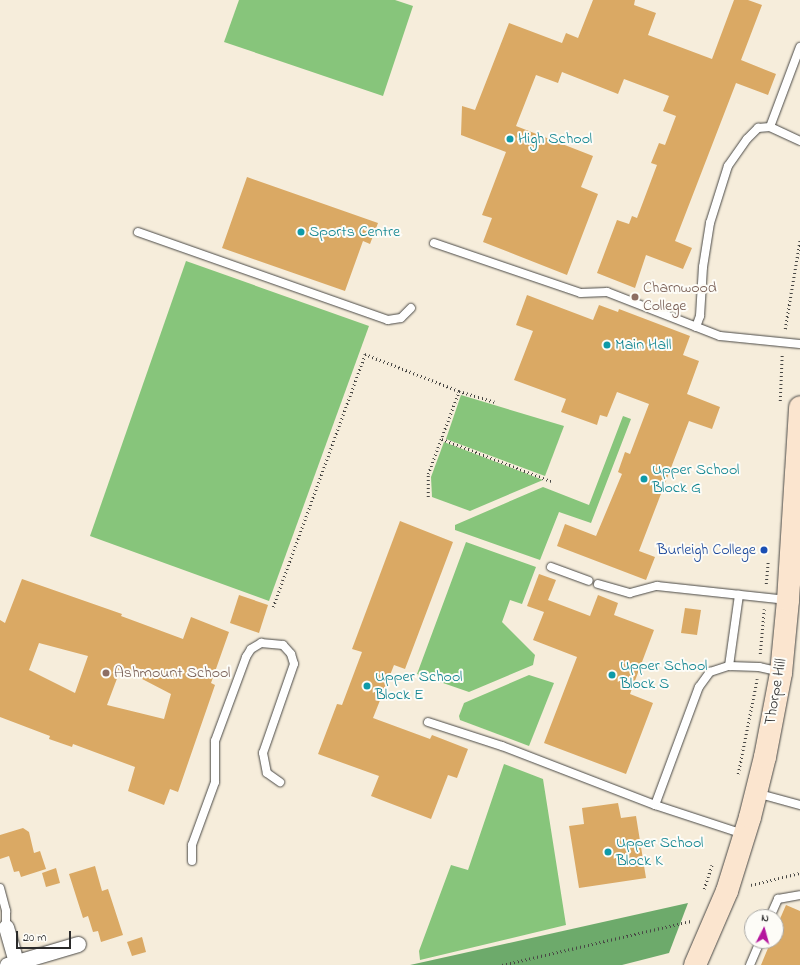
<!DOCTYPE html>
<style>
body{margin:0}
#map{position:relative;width:800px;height:965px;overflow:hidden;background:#f6eddb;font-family:"Indie Flower",sans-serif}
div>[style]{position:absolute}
.green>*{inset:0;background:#87c57b}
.forest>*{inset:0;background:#6daa6b}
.building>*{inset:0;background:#daa964}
.path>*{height:2.5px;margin-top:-1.25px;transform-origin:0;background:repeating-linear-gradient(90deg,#494845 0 1px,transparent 0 4px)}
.roads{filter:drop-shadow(0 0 1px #494845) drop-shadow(0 0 1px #494845)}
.lane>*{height:8px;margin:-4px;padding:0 4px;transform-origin:4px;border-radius:4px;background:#fff}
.street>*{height:15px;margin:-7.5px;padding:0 7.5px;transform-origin:7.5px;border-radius:7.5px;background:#fff}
.secondary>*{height:22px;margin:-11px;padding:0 11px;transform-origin:11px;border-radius:11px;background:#fbe5cf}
.dots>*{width:11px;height:11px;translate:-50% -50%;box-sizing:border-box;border:2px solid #fdfcf7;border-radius:50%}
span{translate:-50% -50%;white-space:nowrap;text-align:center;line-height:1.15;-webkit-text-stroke:4px #fdfcf7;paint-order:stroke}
.culture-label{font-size:16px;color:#0d838f}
.left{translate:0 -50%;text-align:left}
.education-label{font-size:16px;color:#785e54}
.transit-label{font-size:16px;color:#164399}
.right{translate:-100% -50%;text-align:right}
.street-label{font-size:16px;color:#2b2b2b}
.north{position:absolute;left:744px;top:909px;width:40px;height:40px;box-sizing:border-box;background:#fdfcf7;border:1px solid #a9a8a5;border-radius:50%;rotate:6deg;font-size:11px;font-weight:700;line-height:16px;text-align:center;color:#2b2b2b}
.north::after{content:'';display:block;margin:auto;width:14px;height:18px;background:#b5179e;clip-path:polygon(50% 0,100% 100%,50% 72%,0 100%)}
.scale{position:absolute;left:16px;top:931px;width:55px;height:18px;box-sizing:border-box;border:2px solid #2b2b2b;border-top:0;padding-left:5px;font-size:12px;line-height:14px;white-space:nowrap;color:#2b2b2b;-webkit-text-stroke:3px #fdfcf7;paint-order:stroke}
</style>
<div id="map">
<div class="green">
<div style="clip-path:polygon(239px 0,395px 0,413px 6px,383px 96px,224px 42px)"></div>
<div style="clip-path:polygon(186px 261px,369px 326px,269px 601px,90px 536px)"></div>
<div style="clip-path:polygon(461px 395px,564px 426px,545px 476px,446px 439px)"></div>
<div style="clip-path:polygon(623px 416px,631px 419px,591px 523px,559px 512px,540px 560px,455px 530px,455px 525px,543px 487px,589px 505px)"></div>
<div style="clip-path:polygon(444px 442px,543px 480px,470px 511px,432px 497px,431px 477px)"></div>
<div style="clip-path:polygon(466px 542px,536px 567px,522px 604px,510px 600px,502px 622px,535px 655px,533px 665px,469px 692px,417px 674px)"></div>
<div style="clip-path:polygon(529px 675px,554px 683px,529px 746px,460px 720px,459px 716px,464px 703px)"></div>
<div style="clip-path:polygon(504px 764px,543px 779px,566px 925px,420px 960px,419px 951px,451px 865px,468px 870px)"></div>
</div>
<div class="forest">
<div style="clip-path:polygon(688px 903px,669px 953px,622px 965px,410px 965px)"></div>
</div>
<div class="building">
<div style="clip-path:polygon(593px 0,635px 0,634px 5px,656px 13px,648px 35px,712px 59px,734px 0,748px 0,762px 5px,741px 60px,776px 74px,768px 95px,736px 83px,675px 241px,692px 248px,683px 269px,646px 255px,635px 288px,597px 273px,617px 220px,629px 224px,632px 216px,637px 218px,657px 165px,651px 163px,659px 143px,665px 145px,676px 116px,663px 111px,669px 96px,624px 79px,618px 94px,562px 72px,558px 83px,536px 75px,516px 126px,593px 156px,581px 187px,598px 194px,567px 275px,483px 242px,492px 218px,482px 215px,506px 152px,461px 135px,462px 106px,475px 110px,509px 23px,562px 43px,566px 33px,578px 38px)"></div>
<div style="clip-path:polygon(247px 177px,378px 223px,370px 244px,363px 241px,345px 291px,222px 248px)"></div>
<div style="clip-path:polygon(527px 295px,593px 320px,599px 305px,618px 312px,619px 309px,690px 336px,683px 355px,699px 361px,687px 394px,720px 407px,712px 429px,689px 421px,639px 551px,655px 557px,646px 580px,557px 546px,565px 524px,596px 536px,622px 474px,618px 472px,625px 452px,630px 454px,649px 404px,617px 392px,607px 417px,600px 415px,597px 425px,561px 412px,566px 399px,514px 380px,533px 331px,516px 325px)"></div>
<div style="clip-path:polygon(400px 521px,453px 542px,405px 669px,394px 665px,373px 718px,430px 739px,432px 735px,468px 749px,457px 778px,448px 775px,431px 819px,371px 796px,379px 776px,318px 754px,337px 704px,342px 705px,362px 652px,352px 649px)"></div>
<div style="clip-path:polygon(539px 574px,556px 580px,548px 600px,590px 616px,598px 595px,618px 603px,614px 615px,654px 630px,630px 694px,653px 703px,626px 774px,544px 743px,577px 657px,533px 640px,544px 612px,527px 606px)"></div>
<div style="clip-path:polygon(evenodd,22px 579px,122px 614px,121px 616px,183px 639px,191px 617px,229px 632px,211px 683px,215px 685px,178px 792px,170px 789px,164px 805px,128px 791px,135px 767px,73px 744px,72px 747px,49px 739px,50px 736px,0 717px,0 620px,5px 623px,22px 579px,39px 643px,88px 656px,75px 693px,29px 670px,39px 643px,22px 579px,121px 668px,171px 694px,164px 719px,107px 705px,121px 668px)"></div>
<div style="clip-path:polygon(239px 595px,268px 605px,259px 633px,230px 623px)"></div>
<div style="clip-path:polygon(685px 608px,701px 610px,697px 635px,681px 633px)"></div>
<div style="clip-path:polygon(618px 803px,621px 818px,636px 816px,646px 878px,579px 888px,569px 826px,584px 824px,582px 808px)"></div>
<div style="clip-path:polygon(23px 828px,29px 832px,34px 853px,40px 851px,46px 869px,21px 877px,19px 871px,14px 872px,9px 856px,0 859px,0 835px)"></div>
<div style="clip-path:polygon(95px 866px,102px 891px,108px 889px,123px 935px,101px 942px,98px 931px,93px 932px,88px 916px,83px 918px,69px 874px)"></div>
<div style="clip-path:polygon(56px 868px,60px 883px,46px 887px,42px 873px)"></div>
<div style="clip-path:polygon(786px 905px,800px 911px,800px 965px,761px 965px,771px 941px,776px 941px,776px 928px)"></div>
<div style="clip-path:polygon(142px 937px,146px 952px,132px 956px,127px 942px)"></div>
</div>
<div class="path">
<div style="left:785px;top:329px;width:91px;rotate:-80.5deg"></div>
<div style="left:780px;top:401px;width:47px;rotate:-87.6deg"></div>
<div style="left:442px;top:439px;width:117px;rotate:21.1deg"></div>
<div style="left:428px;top:497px;width:23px;rotate:-90deg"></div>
<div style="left:428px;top:474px;width:89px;rotate:-69.5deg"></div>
<div style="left:766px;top:584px;width:23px;rotate:-85deg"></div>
<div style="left:273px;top:607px;width:269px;rotate:-70deg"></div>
<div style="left:365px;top:354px;width:101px;rotate:21.5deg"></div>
<div style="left:459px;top:391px;width:37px;rotate:17deg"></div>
<div style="left:760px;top:654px;width:45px;rotate:-84.9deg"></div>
<div style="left:738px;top:774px;width:97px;rotate:-78.7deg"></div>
<div style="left:751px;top:885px;width:50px;rotate:-13.8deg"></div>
<div style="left:704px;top:889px;width:25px;rotate:-72deg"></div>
<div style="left:502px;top:965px;width:194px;rotate:-13.1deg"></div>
</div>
<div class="roads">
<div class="lane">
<div style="left:800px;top:47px;width:85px;rotate:110.6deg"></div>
<div style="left:770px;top:127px;width:33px;rotate:25deg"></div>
<div style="left:138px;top:232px;width:265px;rotate:19.4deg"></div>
<div style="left:388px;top:320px;width:13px;rotate:-9deg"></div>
<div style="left:401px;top:318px;width:14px;rotate:-45deg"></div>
<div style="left:434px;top:243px;width:155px;rotate:18.8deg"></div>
<div style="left:581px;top:293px;width:26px;rotate:-2deg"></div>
<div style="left:607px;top:292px;width:121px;rotate:21.3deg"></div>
<div style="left:720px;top:336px;width:80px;rotate:5.7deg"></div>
<div style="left:696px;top:327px;width:12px;rotate:-70deg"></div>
<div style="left:700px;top:316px;width:49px;rotate:-86.5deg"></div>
<div style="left:703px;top:267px;width:45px;rotate:-81deg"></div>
<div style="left:710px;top:223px;width:60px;rotate:-72.5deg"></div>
<div style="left:728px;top:166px;width:33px;rotate:-55deg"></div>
<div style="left:747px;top:139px;width:16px;rotate:-45deg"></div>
<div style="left:758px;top:128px;width:12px;rotate:-5deg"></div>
<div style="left:551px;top:567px;width:40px;rotate:20.2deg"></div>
<div style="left:598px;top:584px;width:33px;rotate:16deg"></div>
<div style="left:630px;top:593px;width:28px;rotate:-15deg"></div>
<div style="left:657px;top:586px;width:131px;rotate:6.1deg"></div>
<div style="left:729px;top:666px;width:72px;rotate:-82deg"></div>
<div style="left:428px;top:722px;width:78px;rotate:18deg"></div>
<div style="left:502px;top:746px;width:164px;rotate:21.1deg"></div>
<div style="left:655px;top:805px;width:93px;rotate:18.2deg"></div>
<div style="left:756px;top:793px;width:46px;rotate:15.3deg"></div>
<div style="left:655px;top:805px;width:126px;rotate:-69.6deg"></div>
<div style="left:699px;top:687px;width:19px;rotate:-54deg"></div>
<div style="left:710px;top:672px;width:20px;rotate:-18deg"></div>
<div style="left:729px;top:666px;width:30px;rotate:2deg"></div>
<div style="left:759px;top:667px;width:22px;rotate:13deg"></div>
<div style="left:192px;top:861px;width:16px;rotate:-90deg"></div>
<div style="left:192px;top:845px;width:67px;rotate:-69.9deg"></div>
<div style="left:215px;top:782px;width:41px;rotate:-90deg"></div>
<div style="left:215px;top:741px;width:90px;rotate:-69.7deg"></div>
<div style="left:246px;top:657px;width:9px;rotate:-58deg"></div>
<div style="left:251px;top:649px;width:12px;rotate:-31deg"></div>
<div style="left:261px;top:643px;width:22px;rotate:5deg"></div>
<div style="left:283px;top:645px;width:12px;rotate:48deg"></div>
<div style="left:291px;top:654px;width:10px;rotate:73deg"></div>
<div style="left:294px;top:664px;width:94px;rotate:109.2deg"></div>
<div style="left:263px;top:753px;width:20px;rotate:79deg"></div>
<div style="left:267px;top:773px;width:16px;rotate:35deg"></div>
<div style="left:0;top:888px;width:24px;rotate:75deg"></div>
<div style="left:6px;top:911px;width:16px;rotate:90deg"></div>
<div style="left:770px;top:917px;width:20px;rotate:-66deg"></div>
<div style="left:778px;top:899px;width:22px;rotate:-10deg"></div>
<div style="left:750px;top:965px;width:26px;rotate:-67deg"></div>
</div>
<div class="street">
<div style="left:6px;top:927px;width:36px;rotate:74deg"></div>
<div style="left:7px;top:965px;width:74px;rotate:-16.5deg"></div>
</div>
<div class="secondary">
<div style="left:695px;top:965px;width:81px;rotate:-66.6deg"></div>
<div style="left:727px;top:891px;width:77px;rotate:-72.7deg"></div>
<div style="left:750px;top:817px;width:62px;rotate:-76deg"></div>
<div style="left:765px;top:757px;width:86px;rotate:-79.2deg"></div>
<div style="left:781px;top:673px;width:73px;rotate:-84.5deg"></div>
<div style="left:788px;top:600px;width:193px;rotate:-86.4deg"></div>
</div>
</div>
<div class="dots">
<div style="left:510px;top:139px;background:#0f9aa8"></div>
<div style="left:301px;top:232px;background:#0f9aa8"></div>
<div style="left:635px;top:297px;background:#8d6e63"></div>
<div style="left:607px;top:345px;background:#0f9aa8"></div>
<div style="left:644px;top:479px;background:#0f9aa8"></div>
<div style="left:764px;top:550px;background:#1a4fb4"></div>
<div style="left:106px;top:673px;background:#8d6e63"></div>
<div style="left:612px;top:675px;background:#0f9aa8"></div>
<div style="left:367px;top:686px;background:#0f9aa8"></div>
<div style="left:608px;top:852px;background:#0f9aa8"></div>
</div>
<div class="culture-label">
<span class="left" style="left:518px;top:139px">High School</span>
<span class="left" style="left:309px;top:232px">Sports Centre</span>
<span class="left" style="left:615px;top:345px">Main Hall</span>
<span class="left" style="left:652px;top:479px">Upper School<br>Block G</span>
<span class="left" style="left:620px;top:675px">Upper School<br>Block S</span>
<span class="left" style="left:375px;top:686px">Upper School<br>Block E</span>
<span class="left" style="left:616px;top:852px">Upper School<br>Block K</span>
</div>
<div class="education-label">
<span class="left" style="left:643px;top:297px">Charnwood<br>College</span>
<span class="left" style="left:114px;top:673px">Ashmount School</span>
</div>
<div class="transit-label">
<span class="right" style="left:756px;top:550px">Burleigh College</span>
</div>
<div class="street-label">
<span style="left:776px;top:692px;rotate:-80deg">Thorpe Hill</span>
</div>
<div class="north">N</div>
<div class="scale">20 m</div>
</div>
